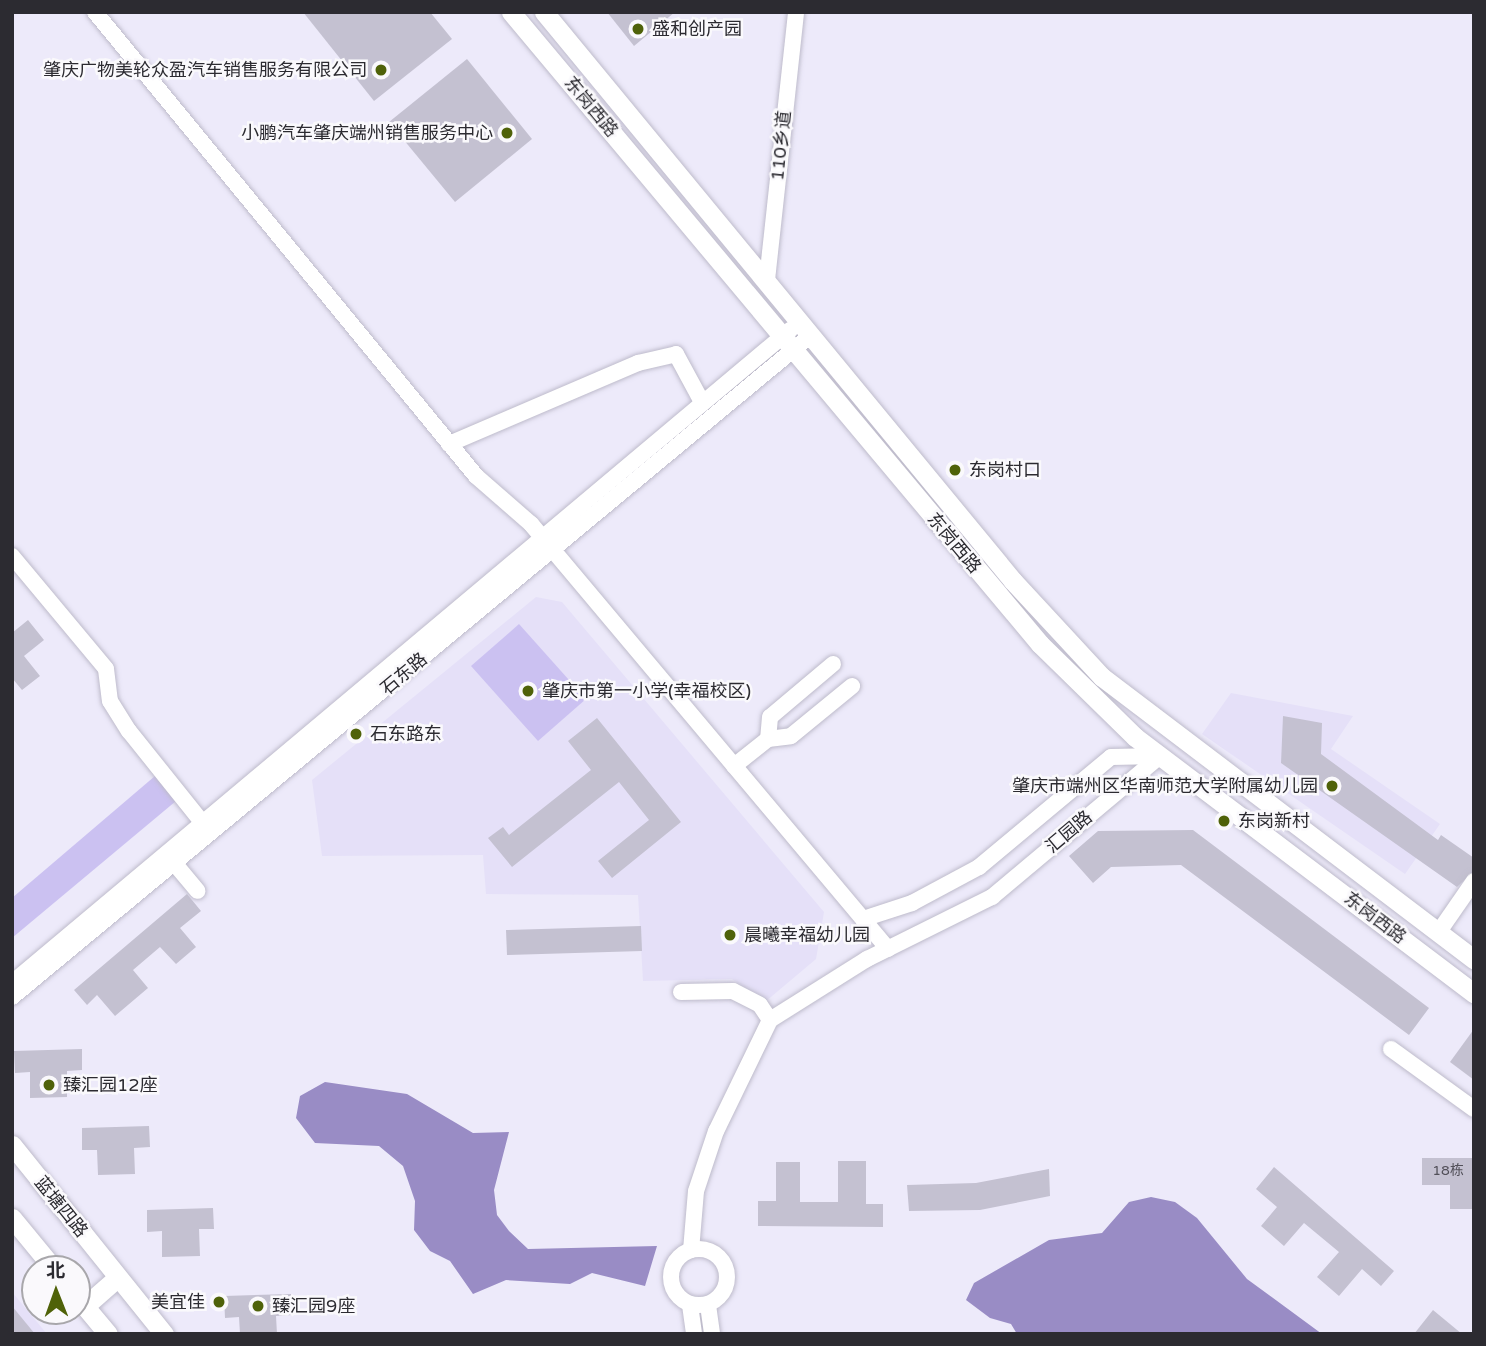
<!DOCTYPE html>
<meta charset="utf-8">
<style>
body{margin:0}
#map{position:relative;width:1486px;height:1346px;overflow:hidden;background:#edeafa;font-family:"Varela Round","Noto Sans SC",sans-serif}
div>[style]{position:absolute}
.built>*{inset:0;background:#e5e0f8}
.green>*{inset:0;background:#cbc1f1}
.water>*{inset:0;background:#998cc5}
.building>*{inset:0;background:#c4c1d1}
.roads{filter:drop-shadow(0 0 2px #bebbcb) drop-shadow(0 0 2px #bebbcb)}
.minor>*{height:16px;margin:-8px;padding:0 8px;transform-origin:8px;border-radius:8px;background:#fff}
.minor>.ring{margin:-8px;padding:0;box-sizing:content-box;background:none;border:16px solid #fff;border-radius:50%}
.major>*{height:19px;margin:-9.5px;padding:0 9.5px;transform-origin:9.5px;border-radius:9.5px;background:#fff}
.dots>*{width:19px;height:19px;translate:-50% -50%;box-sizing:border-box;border:4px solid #faf9fc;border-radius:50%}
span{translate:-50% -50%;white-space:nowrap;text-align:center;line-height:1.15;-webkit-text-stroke:5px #faf9fc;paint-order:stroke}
.number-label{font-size:14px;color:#525059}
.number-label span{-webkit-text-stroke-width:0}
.poi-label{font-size:18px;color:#2c2b31}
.left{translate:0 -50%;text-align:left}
.right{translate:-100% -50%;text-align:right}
.street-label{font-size:18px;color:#2c2b31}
.frame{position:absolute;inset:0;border:14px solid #2c2b31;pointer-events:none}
.north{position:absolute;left:21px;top:1255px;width:70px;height:70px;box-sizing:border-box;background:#faf9fc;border:2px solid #a8a7ab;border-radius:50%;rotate:359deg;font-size:19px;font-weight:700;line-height:28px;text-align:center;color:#2c2b31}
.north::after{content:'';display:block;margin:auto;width:24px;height:32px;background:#4f6209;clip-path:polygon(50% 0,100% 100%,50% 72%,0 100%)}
</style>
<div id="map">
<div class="built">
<div style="clip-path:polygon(536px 597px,562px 602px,824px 912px,816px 959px,765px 1002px,732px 979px,643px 981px,638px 895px,486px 894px,483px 855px,322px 856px,312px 780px)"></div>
<div style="clip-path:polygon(1231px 693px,1353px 716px,1331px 749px,1440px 824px,1405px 874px,1202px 734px)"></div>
<div style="clip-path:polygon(12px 1292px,47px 1334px,12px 1334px)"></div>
</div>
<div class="green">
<div style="clip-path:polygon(519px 624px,586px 699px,538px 741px,471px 666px)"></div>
<div style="clip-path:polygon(155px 776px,176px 801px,12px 938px,12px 898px)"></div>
</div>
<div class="water">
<div style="clip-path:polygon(325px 1082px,407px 1094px,473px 1133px,509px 1132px,494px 1190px,497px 1215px,509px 1231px,528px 1249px,657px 1246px,645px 1286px,592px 1273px,570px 1284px,506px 1280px,473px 1294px,450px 1261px,430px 1251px,414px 1230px,415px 1201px,403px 1166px,379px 1146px,315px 1143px,296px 1118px,300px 1096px)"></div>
<div style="clip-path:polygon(1151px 1197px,1175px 1202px,1197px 1218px,1247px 1279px,1322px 1334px,1017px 1334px,1011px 1324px,990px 1318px,966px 1300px,974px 1283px,1049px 1240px,1102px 1233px,1129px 1202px)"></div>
</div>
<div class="building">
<div style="clip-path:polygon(303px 12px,430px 12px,452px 39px,374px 101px)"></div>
<div style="clip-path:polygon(607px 12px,675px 12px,634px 46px)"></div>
<div style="clip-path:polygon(467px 59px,532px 139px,455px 202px,389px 122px)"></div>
<div style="clip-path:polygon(28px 620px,44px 640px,24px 656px,40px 676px,22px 690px,12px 678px,12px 633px)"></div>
<div style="clip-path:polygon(1283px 716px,1322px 723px,1321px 754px,1438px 840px,1441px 835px,1474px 858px,1474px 871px,1457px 887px,1281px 763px)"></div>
<div style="clip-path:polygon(597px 718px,681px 822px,612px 878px,598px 861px,649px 820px,619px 782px,512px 867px,488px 838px,503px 827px,509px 835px,591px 770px,568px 741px)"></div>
<div style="clip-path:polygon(1193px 830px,1429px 1008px,1409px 1035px,1181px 865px,1111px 867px,1093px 883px,1069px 856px,1098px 831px)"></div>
<div style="clip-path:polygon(187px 894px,201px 911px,180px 928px,196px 947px,176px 964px,160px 947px,133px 970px,148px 988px,115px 1016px,97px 995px,87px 1005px,74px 990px)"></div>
<div style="clip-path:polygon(641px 926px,642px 951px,507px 955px,506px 930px)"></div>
<div style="clip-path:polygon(1474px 1029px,1474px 1080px,1450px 1062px)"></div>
<div style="clip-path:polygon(82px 1049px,82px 1070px,67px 1071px,67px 1097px,30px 1098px,30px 1072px,15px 1073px,14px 1051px)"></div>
<div style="clip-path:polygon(149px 1126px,150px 1147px,134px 1148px,135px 1174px,98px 1175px,97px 1150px,82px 1150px,82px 1128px)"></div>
<div style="clip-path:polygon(1422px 1158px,1474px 1158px,1474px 1209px,1450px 1209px,1450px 1185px,1422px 1185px)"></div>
<div style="clip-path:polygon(838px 1161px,866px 1161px,866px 1204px,883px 1204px,883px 1227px,758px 1226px,758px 1201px,776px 1201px,776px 1162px,800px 1162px,800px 1202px,838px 1202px)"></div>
<div style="clip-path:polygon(1274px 1167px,1394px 1271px,1381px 1286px,1362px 1269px,1339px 1296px,1317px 1277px,1339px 1252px,1304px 1223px,1284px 1246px,1261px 1226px,1277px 1207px,1256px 1189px)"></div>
<div style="clip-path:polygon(1049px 1169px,1050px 1196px,980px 1210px,909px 1211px,907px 1185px,976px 1183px)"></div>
<div style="clip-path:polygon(213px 1208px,214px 1229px,199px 1229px,200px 1256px,162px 1257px,162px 1231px,147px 1232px,147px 1210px)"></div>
<div style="clip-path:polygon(291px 1294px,292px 1315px,276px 1316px,277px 1334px,240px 1334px,239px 1317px,225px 1318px,224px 1296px)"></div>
<div style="clip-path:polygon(12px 1306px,35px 1334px,12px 1334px)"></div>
<div style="clip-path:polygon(1433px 1310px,1462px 1334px,1414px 1334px)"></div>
</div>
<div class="roads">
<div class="minor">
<div style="left:95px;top:12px;width:600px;rotate:50.61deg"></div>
<div style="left:476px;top:476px;width:73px;rotate:41.1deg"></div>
<div style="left:531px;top:524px;width:555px;rotate:49.97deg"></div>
<div style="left:767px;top:280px;width:270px;rotate:-83.8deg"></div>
<div style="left:449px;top:444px;width:206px;rotate:-23.2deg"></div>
<div style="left:638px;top:363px;width:39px;rotate:-13deg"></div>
<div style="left:676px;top:354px;width:55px;rotate:61.6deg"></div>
<div style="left:12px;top:556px;width:147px;rotate:50.2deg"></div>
<div style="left:106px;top:669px;width:32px;rotate:83deg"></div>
<div style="left:110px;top:701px;width:36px;rotate:58deg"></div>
<div style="left:129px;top:731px;width:115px;rotate:51.3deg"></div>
<div style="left:833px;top:664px;width:82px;rotate:139.9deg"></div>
<div style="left:770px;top:717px;width:22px;rotate:95deg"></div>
<div style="left:768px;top:739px;width:23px;rotate:-7deg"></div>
<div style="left:791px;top:736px;width:79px;rotate:-39.3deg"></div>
<div style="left:734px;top:766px;width:43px;rotate:-38.5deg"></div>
<div style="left:175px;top:864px;width:35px;rotate:50deg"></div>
<div style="left:863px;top:919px;width:52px;rotate:-18.1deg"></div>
<div style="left:912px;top:903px;width:76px;rotate:-28.2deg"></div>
<div style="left:979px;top:867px;width:172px;rotate:-39.8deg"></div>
<div style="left:1111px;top:757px;width:49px;rotate:-1.2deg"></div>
<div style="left:1438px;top:933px;width:63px;rotate:-55.3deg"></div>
<div style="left:12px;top:983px;width:1016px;rotate:-40.01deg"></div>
<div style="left:681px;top:992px;width:52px;rotate:-1.1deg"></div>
<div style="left:733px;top:991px;width:30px;rotate:27deg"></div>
<div style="left:760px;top:1005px;width:18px;rotate:56deg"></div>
<div style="left:770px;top:1020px;width:123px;rotate:115.9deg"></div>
<div style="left:716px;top:1131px;width:63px;rotate:108.4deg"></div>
<div style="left:696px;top:1191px;width:59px;rotate:94.8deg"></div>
<div style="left:12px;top:997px;width:1038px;rotate:-39.64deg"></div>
<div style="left:770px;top:1020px;width:115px;rotate:-32.2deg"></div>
<div style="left:867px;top:959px;width:140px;rotate:-26.4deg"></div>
<div style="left:992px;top:897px;width:219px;rotate:-40deg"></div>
<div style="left:1391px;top:1049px;width:102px;rotate:35.9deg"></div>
<div class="ring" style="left:671px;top:1249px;width:40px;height:40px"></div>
<div style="left:690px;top:1305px;width:29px;rotate:82deg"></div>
<div style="left:708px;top:1305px;width:29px;rotate:82deg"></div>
</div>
<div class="major">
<div style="left:511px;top:12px;width:824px;rotate:50.07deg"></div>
<div style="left:1040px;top:644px;width:133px;rotate:44.4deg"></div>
<div style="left:1135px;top:737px;width:425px;rotate:37.1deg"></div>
<div style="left:544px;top:12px;width:737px;rotate:50.5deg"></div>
<div style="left:1013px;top:581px;width:131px;rotate:47.2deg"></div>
<div style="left:1102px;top:677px;width:467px;rotate:37.2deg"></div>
<div style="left:12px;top:1145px;width:243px;rotate:51.2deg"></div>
<div style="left:12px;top:1218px;width:66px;rotate:50.5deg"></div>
<div style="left:77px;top:1297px;width:48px;rotate:50deg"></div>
<div style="left:85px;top:1306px;width:43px;rotate:-41.2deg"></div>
</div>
</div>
<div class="dots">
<div style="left:638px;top:29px;background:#4f6209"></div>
<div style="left:381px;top:70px;background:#4f6209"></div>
<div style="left:507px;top:133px;background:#4f6209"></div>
<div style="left:955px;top:470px;background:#4f6209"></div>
<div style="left:528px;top:691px;background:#4f6209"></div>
<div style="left:356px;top:734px;background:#4f6209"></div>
<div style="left:1332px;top:786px;background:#4f6209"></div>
<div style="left:1224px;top:821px;background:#4f6209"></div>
<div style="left:730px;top:935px;background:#4f6209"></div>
<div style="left:49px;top:1085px;background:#4f6209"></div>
<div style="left:219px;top:1302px;background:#4f6209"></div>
<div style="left:258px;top:1306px;background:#4f6209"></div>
</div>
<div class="number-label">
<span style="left:1448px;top:1171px">18栋</span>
</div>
<div class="poi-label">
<span class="left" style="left:652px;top:29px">盛和创产园</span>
<span class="right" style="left:367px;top:70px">肇庆广物美轮众盈汽车销售服务有限公司</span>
<span class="right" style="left:493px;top:133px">小鹏汽车肇庆端州销售服务中心</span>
<span class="left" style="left:969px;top:470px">东岗村口</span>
<span class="left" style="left:542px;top:691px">肇庆市第一小学(幸福校区)</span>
<span class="left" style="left:370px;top:734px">石东路东</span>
<span class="right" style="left:1318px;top:786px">肇庆市端州区华南师范大学附属幼儿园</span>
<span class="left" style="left:1238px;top:821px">东岗新村</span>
<span class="left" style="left:744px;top:935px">晨曦幸福幼儿园</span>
<span class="left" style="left:63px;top:1085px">臻汇园12座</span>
<span class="right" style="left:205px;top:1302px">美宜佳</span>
<span class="left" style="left:272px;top:1306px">臻汇园9座</span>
</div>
<div class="street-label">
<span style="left:591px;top:107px;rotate:50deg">东岗西路</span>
<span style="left:781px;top:146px;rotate:-84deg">110乡道</span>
<span style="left:954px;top:543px;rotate:50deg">东岗西路</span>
<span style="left:404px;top:674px;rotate:-40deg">石东路</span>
<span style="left:1069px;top:832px;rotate:-40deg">汇园路</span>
<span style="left:1375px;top:918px;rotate:37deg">东岗西路</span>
<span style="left:61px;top:1207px;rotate:51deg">蓝塘四路</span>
</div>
<div class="frame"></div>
<div class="north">北</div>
</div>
